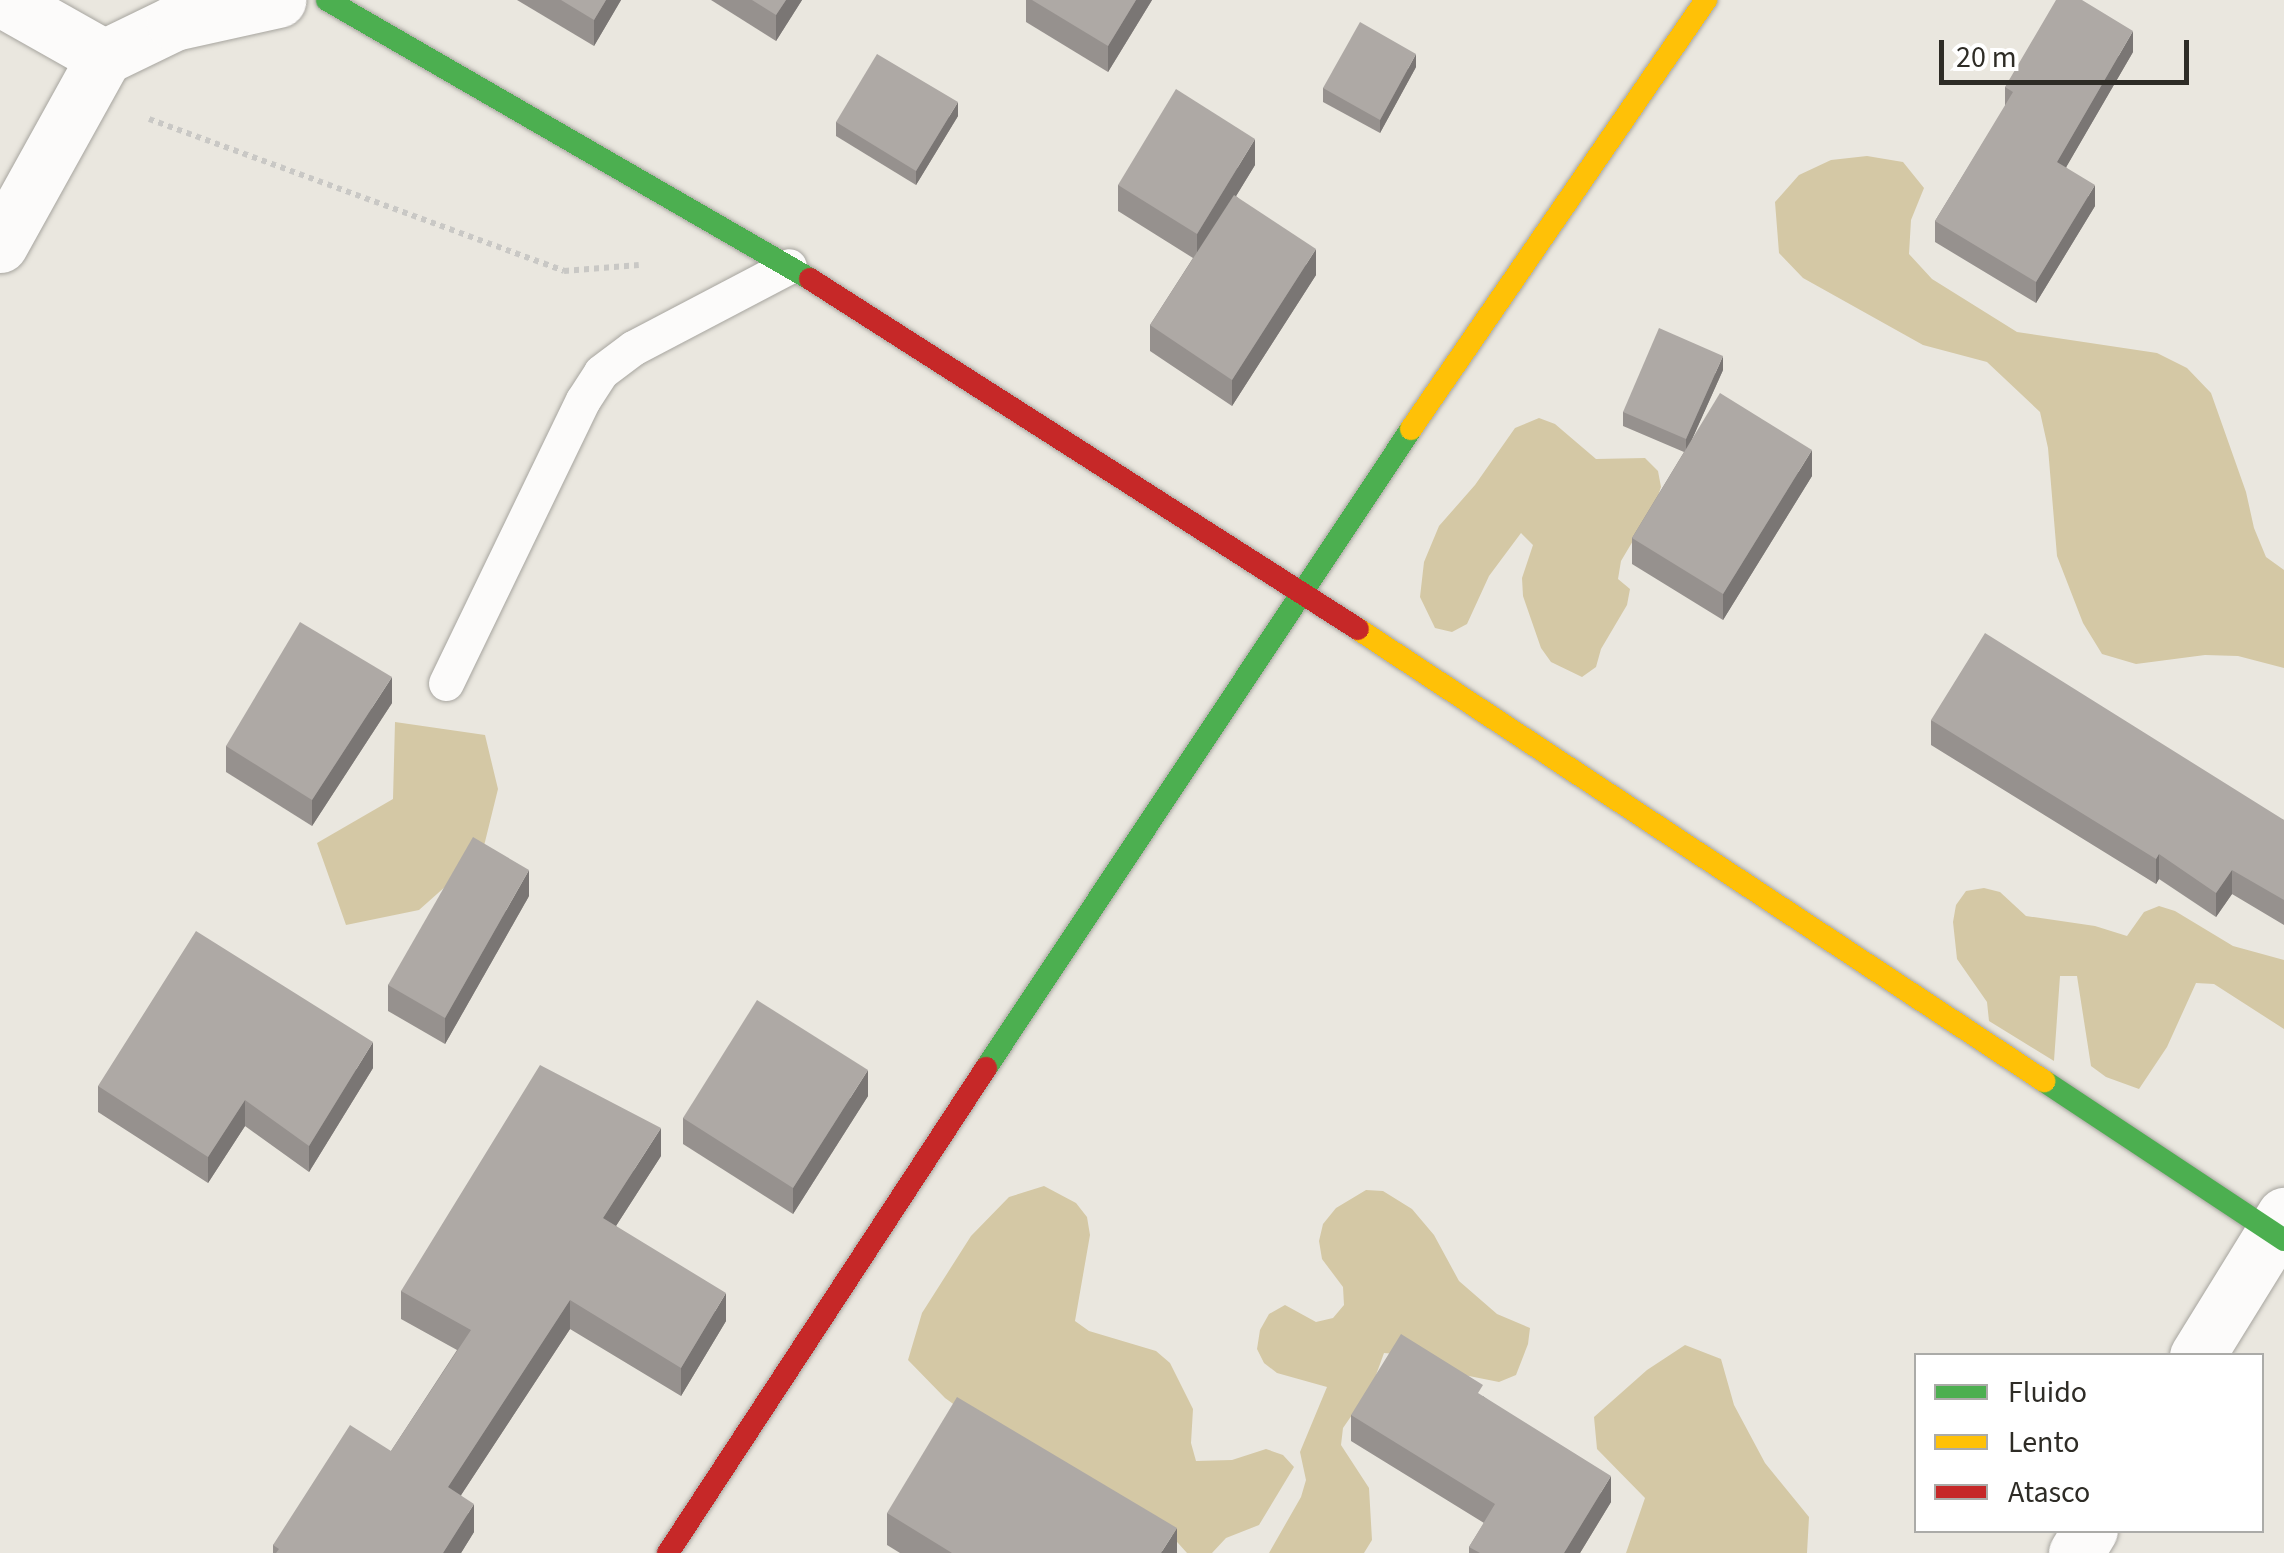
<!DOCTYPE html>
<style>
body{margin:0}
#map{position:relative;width:2284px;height:1553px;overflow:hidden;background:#eae7df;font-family:"Source Sans 3",sans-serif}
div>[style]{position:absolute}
.forest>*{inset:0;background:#d4c8a5}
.path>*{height:6px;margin-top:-3px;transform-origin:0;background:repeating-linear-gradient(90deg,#c9c8c5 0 5px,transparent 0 10px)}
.roads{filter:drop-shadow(0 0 2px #a7a59f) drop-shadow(0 0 2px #a7a59f)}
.lane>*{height:35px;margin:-17.5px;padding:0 17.5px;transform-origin:17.5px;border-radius:17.5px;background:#fcfbfa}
.street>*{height:55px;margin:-27.5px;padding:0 27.5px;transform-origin:27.5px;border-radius:27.5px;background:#fcfbfa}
.fast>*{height:22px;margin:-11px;padding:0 11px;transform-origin:11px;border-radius:11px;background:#4caf50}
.slow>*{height:22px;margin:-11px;padding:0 11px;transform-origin:11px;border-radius:11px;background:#ffc107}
.jam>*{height:22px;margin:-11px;padding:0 11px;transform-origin:11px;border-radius:11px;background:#c62828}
.wall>*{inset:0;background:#96918e}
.shaded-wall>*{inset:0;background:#7a7674}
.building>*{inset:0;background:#aea9a5}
span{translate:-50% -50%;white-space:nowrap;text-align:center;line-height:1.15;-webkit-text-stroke:9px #fff;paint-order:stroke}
.legend{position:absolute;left:1914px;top:1353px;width:350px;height:180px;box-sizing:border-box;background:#fff;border:2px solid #ababa8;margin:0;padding:12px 18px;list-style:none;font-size:30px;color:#2e2c26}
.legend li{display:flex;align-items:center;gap:20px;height:50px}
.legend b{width:50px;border:2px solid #ababa8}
.scale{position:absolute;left:1939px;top:40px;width:250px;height:45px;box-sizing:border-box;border:5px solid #2e2c26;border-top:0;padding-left:12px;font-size:30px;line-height:35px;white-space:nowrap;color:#2e2c26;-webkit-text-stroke:8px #fff;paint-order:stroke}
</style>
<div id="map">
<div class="forest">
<div style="clip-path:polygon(1867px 156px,1903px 162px,1924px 188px,1911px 220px,1909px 254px,1932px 279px,2017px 332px,2157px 353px,2187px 368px,2211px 393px,2246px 492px,2254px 528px,2266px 557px,2284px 570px,2284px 668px,2238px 656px,2205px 655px,2136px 664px,2102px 654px,2083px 623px,2057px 556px,2048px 448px,2040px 412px,1987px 362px,1923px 345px,1803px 278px,1779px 253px,1775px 202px,1799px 175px,1831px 160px)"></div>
<div style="clip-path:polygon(1539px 418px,1555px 424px,1596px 459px,1645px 458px,1658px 471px,1661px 487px,1656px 502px,1621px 561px,1618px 579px,1630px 589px,1627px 605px,1601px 649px,1596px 667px,1582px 677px,1551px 662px,1541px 648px,1523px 596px,1522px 578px,1533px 545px,1521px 533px,1489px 576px,1467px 624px,1452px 632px,1435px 628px,1420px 597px,1424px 562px,1439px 526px,1475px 485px,1515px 428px)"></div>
<div style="clip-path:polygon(395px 722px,485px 735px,498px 789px,482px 854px,419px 910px,346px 925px,317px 843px,393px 799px)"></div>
<div style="clip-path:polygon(1984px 888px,2000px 892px,2026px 916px,2095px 926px,2127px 936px,2144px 912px,2159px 906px,2175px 911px,2233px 946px,2284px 960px,2284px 1029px,2214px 984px,2196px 983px,2167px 1047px,2139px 1089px,2106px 1077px,2091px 1066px,2077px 976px,2060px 976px,2054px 1061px,1989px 1021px,1987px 1002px,1957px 959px,1953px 922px,1956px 905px,1966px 891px)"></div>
<div style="clip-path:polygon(1044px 1186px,1076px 1203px,1087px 1217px,1090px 1235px,1075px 1321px,1089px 1331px,1156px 1351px,1170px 1363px,1193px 1409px,1191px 1443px,1196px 1461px,1232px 1460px,1266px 1449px,1283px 1455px,1294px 1467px,1259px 1525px,1226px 1538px,1212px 1553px,1187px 1553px,1169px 1533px,974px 1419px,945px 1398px,908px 1360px,922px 1313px,971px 1236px,1009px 1197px)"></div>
<div style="clip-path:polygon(1366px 1190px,1383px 1191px,1412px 1209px,1434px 1235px,1459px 1281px,1497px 1314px,1530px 1328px,1528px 1344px,1516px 1375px,1499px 1382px,1464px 1375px,1435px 1357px,1384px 1353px,1372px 1386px,1343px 1428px,1341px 1445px,1369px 1488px,1372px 1540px,1364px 1553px,1269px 1553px,1301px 1497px,1306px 1480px,1300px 1452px,1327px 1387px,1277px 1373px,1264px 1363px,1257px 1349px,1260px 1330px,1269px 1314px,1285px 1305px,1316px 1322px,1333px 1318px,1344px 1305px,1343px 1287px,1322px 1259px,1319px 1241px,1323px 1224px,1336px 1208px)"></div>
<div style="clip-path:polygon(1685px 1345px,1721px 1359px,1734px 1405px,1765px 1463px,1809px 1517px,1807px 1553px,1626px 1553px,1645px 1498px,1597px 1449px,1594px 1417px,1647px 1370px)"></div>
</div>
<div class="path">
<div style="left:149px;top:119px;width:442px;rotate:20.1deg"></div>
<div style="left:564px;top:271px;width:75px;rotate:-4.6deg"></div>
</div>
<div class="roads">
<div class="lane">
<div style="left:446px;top:683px;width:314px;rotate:-64.2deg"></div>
<div style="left:583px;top:400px;width:33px;rotate:-57deg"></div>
<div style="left:601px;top:372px;width:40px;rotate:-37deg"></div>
<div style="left:633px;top:348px;width:176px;rotate:-27.7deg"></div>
</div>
<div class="street">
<div style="left:3px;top:0;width:116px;rotate:29.4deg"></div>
<div style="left:0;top:245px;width:215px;rotate:-61deg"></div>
<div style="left:104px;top:57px;width:78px;rotate:-25.9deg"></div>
<div style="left:174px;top:23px;width:107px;rotate:-12.5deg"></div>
<div style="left:2197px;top:1356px;width:166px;rotate:-58.3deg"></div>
<div style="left:2076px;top:1553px;width:27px;rotate:-59deg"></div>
</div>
<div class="fast">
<div style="left:327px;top:0;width:558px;rotate:30.01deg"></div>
<div style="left:986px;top:1068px;width:767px;rotate:-56.37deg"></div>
<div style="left:2044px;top:1081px;width:288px;rotate:33.5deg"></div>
</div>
<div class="slow">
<div style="left:1411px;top:429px;width:521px;rotate:-55.49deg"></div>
<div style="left:1358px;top:629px;width:822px;rotate:33.38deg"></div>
</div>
<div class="jam">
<div style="left:810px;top:279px;width:650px;rotate:32.57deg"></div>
<div style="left:668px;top:1553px;width:580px;rotate:-56.75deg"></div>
</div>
</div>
<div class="wall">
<div style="clip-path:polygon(517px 0,621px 0,594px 46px)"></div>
<div style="clip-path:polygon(711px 0,802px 0,776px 41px)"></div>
<div style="clip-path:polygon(1026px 0,1152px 0,1108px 72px,1026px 22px)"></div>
<div style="clip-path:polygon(2133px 52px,2066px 167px,2095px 206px,2036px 303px,1935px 242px,1935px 221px,2005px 107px,2005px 87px)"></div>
<div style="clip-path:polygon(1416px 67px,1380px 133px,1323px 102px,1323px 88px)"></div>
<div style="clip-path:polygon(958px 116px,916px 185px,836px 136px,836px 122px)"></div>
<div style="clip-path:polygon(1255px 165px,1236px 196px,1316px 275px,1232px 406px,1150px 351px,1150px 325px,1193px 258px,1118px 211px,1118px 185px)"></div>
<div style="clip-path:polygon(1723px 370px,1691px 441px,1812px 476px,1723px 620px,1632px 564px,1632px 538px,1684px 452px,1623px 426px,1623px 412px)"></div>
<div style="clip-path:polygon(392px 703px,312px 826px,226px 772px,226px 746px)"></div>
<div style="clip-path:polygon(1931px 720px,2284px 820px,2284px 925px,2232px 894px,2216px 917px,2159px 879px,2156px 884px,1931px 745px)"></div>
<div style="clip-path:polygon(529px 896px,445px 1044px,388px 1011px,388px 985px)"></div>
<div style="clip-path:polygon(373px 1068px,309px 1172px,245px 1126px,208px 1183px,98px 1112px,98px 1086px)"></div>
<div style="clip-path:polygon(868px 1096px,793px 1214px,683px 1144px,683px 1118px)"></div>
<div style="clip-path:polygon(661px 1156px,616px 1226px,726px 1321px,681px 1396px,570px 1329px,461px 1495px,474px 1532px,461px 1553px,273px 1553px,273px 1545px,391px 1451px,457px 1350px,401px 1319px,401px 1291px)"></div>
<div style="clip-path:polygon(1483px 1396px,1611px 1502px,1580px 1553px,1469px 1553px,1469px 1547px,1484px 1523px,1351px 1441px,1351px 1415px)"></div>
<div style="clip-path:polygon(887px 1513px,1177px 1553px,900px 1553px,887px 1545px)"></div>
</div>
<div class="shaded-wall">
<div style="clip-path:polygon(606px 0,621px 0,594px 46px,594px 20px)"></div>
<div style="clip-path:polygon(786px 0,802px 0,776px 41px,776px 15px)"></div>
<div style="clip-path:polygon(1136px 0,1152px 0,1108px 72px,1108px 46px)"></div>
<div style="clip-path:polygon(2133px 31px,2133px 52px,2057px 183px,2057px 162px)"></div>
<div style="clip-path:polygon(1416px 54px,1416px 67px,1380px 133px,1380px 120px)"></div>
<div style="clip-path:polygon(958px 102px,958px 116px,916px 185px,916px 171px)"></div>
<div style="clip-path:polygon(1255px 139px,1255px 165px,1197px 260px,1197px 234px)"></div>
<div style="clip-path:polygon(2095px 185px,2095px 206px,2036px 303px,2036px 282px)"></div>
<div style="clip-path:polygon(1316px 249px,1316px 275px,1232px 406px,1232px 380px)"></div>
<div style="clip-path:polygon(1723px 356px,1723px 370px,1686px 453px,1686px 439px)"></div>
<div style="clip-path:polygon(1812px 450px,1812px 476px,1723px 620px,1723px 594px)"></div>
<div style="clip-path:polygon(392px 677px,392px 703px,312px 826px,312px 800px)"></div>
<div style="clip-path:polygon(2159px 854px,2159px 879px,2156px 884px,2156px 859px)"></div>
<div style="clip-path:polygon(529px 870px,529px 896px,445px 1044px,445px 1018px)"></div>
<div style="clip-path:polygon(2232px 870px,2232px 894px,2216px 917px,2216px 893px)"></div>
<div style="clip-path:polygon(373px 1042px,373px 1068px,309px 1172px,309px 1146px)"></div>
<div style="clip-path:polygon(868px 1070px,868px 1096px,793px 1214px,793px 1188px)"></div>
<div style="clip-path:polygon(245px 1100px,245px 1126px,208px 1183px,208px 1157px)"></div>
<div style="clip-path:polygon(661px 1128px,661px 1156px,603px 1246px,603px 1218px)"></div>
<div style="clip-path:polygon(726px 1293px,726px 1321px,681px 1396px,681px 1368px)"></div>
<div style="clip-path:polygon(570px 1300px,570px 1329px,448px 1515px,448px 1487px)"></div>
<div style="clip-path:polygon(1611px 1476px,1611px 1502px,1580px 1553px,1564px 1553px)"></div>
<div style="clip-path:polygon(474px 1504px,474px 1532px,461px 1553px,443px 1553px)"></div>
<div style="clip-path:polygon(1177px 1528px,1177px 1553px,1161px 1553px)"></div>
</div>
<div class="building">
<div style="clip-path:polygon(561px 0,606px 0,594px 20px)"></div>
<div style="clip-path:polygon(752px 0,786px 0,776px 15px)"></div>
<div style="clip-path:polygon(1032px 0,1136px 0,1108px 46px)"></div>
<div style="clip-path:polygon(2056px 0,2082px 0,2133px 31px,2057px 162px,2095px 185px,2036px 282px,1935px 221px,2013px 92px,2005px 87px)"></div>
<div style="clip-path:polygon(1360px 22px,1416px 54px,1380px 120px,1323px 88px)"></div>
<div style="clip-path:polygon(877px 54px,958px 102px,916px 171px,836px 122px)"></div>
<div style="clip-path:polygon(1176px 89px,1255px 139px,1197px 234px,1118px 185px)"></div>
<div style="clip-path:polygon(1234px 195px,1316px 249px,1232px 380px,1150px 325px)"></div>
<div style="clip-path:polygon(1659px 328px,1723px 356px,1686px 439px,1623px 412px)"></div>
<div style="clip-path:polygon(1720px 393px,1812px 450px,1723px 594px,1632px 538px)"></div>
<div style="clip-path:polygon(300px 622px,392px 677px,312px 800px,226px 746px)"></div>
<div style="clip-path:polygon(1985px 633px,2284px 820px,2284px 900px,2232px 870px,2216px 893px,2159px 854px,2156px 859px,1931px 720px)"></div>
<div style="clip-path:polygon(473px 837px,529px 870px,445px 1018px,388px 985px)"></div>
<div style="clip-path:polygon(196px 931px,373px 1042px,309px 1146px,245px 1100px,208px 1157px,98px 1086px)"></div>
<div style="clip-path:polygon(757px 1000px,868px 1070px,793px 1188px,683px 1118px)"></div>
<div style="clip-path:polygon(540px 1065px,661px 1128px,603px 1218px,726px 1293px,681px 1368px,570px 1300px,448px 1487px,474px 1504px,443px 1553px,276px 1553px,279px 1549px,273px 1545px,350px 1425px,391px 1451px,471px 1330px,401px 1291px)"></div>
<div style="clip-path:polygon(1401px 1334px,1483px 1385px,1478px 1393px,1611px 1476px,1564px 1553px,1480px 1553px,1469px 1547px,1495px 1504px,1351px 1415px)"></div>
<div style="clip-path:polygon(957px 1397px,1177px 1528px,1161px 1553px,952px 1553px,887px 1513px)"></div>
</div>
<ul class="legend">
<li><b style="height:12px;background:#4caf50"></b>Fluido</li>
<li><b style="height:12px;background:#ffc107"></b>Lento</li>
<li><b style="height:12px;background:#c62828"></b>Atasco</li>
</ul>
<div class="scale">20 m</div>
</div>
